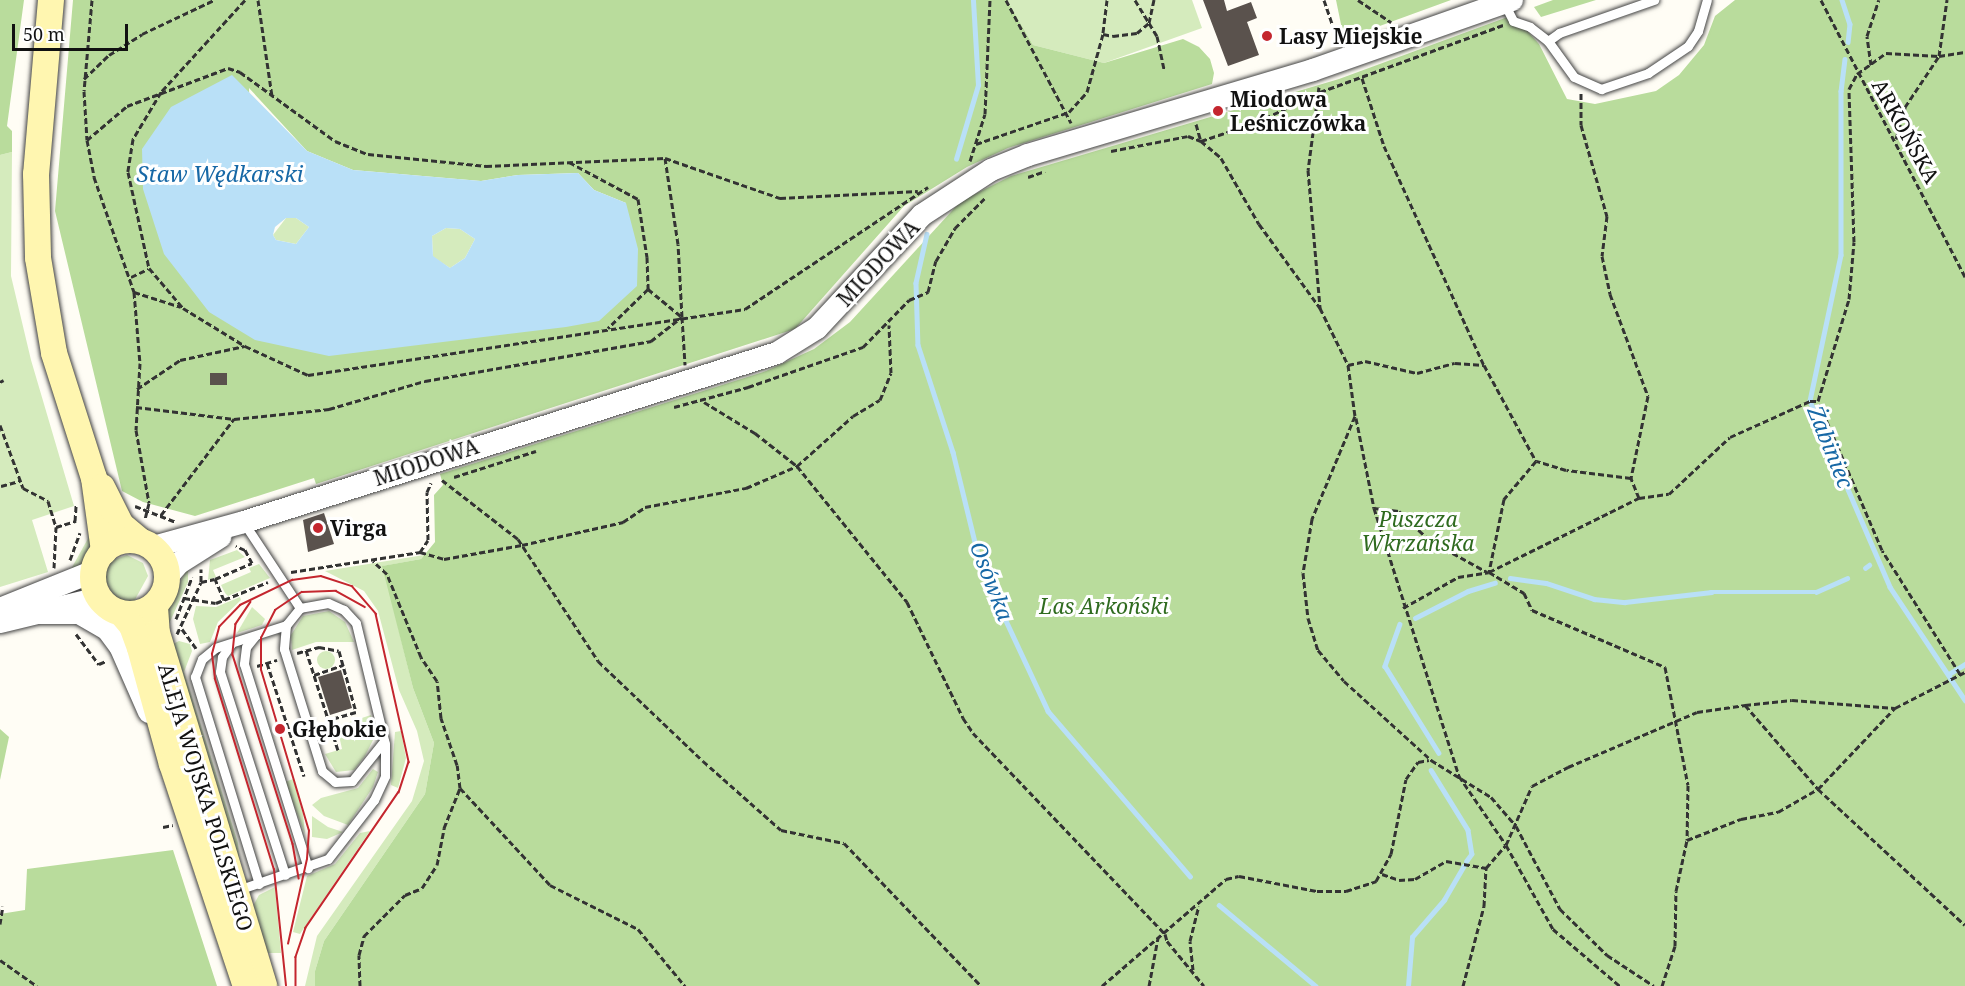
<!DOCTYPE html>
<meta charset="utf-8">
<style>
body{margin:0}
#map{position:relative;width:1965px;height:986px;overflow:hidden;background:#fffdf5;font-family:"Noto Serif",serif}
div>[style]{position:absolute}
.green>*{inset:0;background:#d5ebbd}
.round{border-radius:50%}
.forest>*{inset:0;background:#b9dc9c}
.water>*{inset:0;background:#b9e0f7}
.stream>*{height:4.5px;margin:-2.25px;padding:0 2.25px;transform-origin:2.25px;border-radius:2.25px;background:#b9e0f7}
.building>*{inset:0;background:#5a524d}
.path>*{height:3px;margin-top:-1.5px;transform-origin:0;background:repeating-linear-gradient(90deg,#333 0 6px,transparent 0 9px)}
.roads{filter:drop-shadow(0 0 2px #444) drop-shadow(0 0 2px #444)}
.service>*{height:9px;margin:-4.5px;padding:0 4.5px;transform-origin:4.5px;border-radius:4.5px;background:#fff}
.tertiary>*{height:22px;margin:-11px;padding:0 11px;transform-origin:11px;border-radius:11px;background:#fff}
.secondary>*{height:26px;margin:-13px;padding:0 13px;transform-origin:13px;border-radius:13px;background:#fff6b0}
.secondary>.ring{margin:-13px;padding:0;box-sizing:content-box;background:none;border:26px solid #fff6b0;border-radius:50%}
.tram>*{height:1.5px;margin:-0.75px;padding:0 0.75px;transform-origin:0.75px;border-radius:0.75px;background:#c4262e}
.dots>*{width:16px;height:16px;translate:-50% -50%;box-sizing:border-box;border:3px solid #fff;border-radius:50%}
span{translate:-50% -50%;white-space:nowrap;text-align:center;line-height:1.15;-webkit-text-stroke:6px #fff;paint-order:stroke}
.poi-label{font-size:21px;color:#111;font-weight:700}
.left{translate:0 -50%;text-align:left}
.street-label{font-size:21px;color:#111}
.park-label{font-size:21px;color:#2f6b1f;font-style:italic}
.water-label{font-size:22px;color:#1768a6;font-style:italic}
.scale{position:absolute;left:12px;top:24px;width:116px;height:27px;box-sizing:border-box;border:3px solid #111;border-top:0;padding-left:8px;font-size:18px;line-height:21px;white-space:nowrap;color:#111;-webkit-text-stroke:4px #fff;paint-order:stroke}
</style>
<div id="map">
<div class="green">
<div style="clip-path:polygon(1007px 0,1192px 0,1202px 28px,1104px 63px,1033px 45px)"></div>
<div style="clip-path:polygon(12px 152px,11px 276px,31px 360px,74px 506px,32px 520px,48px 572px,0 587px,0 155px)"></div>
<div style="clip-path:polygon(286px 218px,296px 218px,309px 227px,296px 244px,276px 240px,273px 235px)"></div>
<div style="clip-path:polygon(446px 228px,460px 229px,475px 239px,465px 258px,450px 268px,433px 257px,432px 236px)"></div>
<div style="clip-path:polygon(90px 535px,95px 550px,90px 559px,84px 568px,70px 571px)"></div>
<div style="clip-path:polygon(237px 550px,245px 557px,213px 570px,216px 577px,208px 580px,210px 560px)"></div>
<div style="clip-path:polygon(127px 555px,143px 563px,148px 576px,132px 605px,114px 596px,103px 577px,110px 561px)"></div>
<div style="clip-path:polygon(424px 555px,421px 559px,383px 566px,413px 688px,434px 743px,425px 794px,324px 941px,315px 971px,315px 986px,305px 986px,317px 936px,412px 801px,424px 761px,417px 731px,399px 690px,378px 611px,364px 591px,325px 571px)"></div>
<div style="clip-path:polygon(259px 564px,270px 578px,228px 596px,225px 593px,221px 585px,251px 572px,249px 568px)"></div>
<div style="clip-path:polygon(188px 567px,188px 582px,168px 626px,165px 612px)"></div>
<div style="clip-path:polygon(240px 597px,241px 600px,218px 622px,210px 642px,200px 644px,193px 619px,196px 606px,216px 607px)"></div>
<div style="clip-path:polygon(252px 607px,265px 619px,262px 625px,237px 633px)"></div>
<div style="clip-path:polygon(329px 611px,345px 622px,354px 642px,316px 642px,292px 650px,291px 635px,303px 616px)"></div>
<div style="clip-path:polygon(179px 641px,190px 644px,192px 651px,184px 672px,238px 843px,240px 869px,169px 646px)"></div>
<div class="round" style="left:317px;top:651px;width:18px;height:18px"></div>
<div style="clip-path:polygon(371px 715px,374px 738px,365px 756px,354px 770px,336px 772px,325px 754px,342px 749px,337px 726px)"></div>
<div style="clip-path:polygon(401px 731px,406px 758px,398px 788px,391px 785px,395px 732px)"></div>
<div style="clip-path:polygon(373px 769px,378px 772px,373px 787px,348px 825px,324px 816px,312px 805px,321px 798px,358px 788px)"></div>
<div style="clip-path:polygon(293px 779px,303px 814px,305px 834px,285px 782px)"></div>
<div style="clip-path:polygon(312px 816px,328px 827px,343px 832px,327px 839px,312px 837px)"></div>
<div style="clip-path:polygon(370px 831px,300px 934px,293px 932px,307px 876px,335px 864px,360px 833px)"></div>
<div style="clip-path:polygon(275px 887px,281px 953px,266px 953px,253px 906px,259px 895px)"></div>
</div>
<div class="forest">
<div style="clip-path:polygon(0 0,24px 0,7px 126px,12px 131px,12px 152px,0 155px)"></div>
<div style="clip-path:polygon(evenodd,73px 0,1007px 0,1033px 45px,1104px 63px,1183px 39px,1199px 47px,1210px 59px,1214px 73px,1212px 84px,1008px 148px,967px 167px,904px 206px,795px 329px,316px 484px,314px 478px,195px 516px,143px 502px,122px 491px,55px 211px,73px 0,249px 88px,307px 151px,353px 170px,481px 181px,518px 175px,578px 173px,594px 190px,626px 203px,255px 340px,249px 88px)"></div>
<div style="clip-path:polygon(1336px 0,1451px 0,1344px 39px)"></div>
<div style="clip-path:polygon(1553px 0,1596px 0,1541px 17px,1534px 7px)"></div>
<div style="clip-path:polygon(1735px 0,1965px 0,1965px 986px,315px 986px,315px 971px,324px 941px,425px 794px,434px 743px,413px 688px,382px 566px,421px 559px,435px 542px,434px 495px,443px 485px,440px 474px,766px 371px,814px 349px,850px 322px,961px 201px,1011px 176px,1339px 79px,1513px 15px,1539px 44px,1567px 99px,1595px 104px,1656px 91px,1679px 75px,1704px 45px,1715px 16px)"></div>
<div style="clip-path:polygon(0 729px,9px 737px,0 780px)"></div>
<div style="clip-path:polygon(173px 850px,217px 986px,0 986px,0 914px,25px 910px,27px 869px)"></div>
</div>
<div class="water">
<div style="clip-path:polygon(evenodd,232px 75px,307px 151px,353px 170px,481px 181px,518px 175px,578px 173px,594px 190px,626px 203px,638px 249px,637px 286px,599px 321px,566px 327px,329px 356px,255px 340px,209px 312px,164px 254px,143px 189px,142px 149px,171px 107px,232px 75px,286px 218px,296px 218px,309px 227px,296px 244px,276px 240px,273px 235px,275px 227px,286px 218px,232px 75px,446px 228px,460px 229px,475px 239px,465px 258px,450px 268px,433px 256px,432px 236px,446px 228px)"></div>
</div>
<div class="stream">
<div style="left:1842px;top:0;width:25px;rotate:72deg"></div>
<div style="left:1850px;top:24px;width:18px;rotate:96deg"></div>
<div style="left:1845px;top:59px;width:32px;rotate:97deg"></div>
<div style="left:1841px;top:91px;width:164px;rotate:90deg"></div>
<div style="left:1841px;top:255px;width:149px;rotate:102deg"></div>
<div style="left:1810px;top:401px;width:202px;rotate:66.7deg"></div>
<div style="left:1890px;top:587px;width:136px;rotate:56.4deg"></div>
<div style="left:956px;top:159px;width:77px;rotate:-73.4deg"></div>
<div style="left:978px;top:85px;width:85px;rotate:-93.4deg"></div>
<div style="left:927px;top:234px;width:50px;rotate:102.7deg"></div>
<div style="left:916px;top:283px;width:62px;rotate:88.2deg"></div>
<div style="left:918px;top:345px;width:113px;rotate:71.9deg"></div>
<div style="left:953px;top:452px;width:118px;rotate:76.3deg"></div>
<div style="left:981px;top:567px;width:159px;rotate:65deg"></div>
<div style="left:1048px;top:711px;width:218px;rotate:49.3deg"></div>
<div style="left:1865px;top:568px;width:5px;rotate:-37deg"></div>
<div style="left:1510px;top:578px;width:36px;rotate:8deg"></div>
<div style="left:1546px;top:583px;width:51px;rotate:18.4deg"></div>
<div style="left:1594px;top:599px;width:31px;rotate:6deg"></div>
<div style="left:1625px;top:602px;width:87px;rotate:-6.6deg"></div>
<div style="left:1711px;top:592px;width:105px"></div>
<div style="left:1816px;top:592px;width:34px;rotate:-24deg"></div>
<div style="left:1415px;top:618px;width:59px;rotate:-27deg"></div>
<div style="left:1468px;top:591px;width:28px;rotate:-17deg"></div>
<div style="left:1400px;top:624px;width:45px;rotate:109.7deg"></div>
<div style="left:1385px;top:666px;width:102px;rotate:58.2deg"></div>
<div style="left:1949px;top:674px;width:19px;rotate:-32deg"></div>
<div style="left:1431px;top:770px;width:70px;rotate:58.3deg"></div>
<div style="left:1468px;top:830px;width:24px;rotate:81deg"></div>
<div style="left:1472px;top:854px;width:9px;rotate:126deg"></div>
<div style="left:1219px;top:905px;width:126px;rotate:39.9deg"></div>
<div style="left:1408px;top:986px;width:49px;rotate:-85.3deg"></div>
<div style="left:1412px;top:937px;width:49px;rotate:-49.1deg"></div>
<div style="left:1444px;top:900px;width:39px;rotate:-60deg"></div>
</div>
<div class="building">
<div style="clip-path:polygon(1203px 0,1224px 0,1227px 11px,1251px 2px,1257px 18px,1247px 22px,1259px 55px,1228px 66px)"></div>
<div style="clip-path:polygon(210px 373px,227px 373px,227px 385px,210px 385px)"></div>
<div style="clip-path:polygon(324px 513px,334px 544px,308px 552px,303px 520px)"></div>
<div style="clip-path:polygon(341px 670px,352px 708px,330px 715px,318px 677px)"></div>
</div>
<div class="path">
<div style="left:92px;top:0;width:91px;rotate:95deg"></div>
<div style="left:84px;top:91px;width:49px;rotate:86.5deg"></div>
<div style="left:87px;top:140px;width:38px;rotate:79deg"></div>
<div style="left:94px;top:177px;width:122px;rotate:70.8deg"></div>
<div style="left:134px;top:292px;width:71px;rotate:85.2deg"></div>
<div style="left:140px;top:363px;width:67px;rotate:93.4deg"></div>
<div style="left:136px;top:430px;width:74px;rotate:79.9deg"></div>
<div style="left:149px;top:503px;width:16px;rotate:104deg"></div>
<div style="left:245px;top:0;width:125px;rotate:132.4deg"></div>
<div style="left:161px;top:92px;width:55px;rotate:120.8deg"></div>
<div style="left:133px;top:139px;width:33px;rotate:99deg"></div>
<div style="left:128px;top:172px;width:98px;rotate:77.7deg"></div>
<div style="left:149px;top:268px;width:52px;rotate:49.6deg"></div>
<div style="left:183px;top:308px;width:73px;rotate:31.5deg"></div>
<div style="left:245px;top:346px;width:69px;rotate:24.7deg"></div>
<div style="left:308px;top:375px;width:442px;rotate:-8.6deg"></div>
<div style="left:745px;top:309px;width:220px;rotate:-33.7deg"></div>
<div style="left:258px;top:0;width:97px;rotate:81.7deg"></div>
<div style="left:1006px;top:0;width:139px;rotate:62.1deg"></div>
<div style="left:1107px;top:0;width:34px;rotate:97deg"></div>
<div style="left:1103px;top:34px;width:10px;rotate:11deg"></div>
<div style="left:1113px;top:36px;width:24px;rotate:-7deg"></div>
<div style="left:1137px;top:33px;width:16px;rotate:-40deg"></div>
<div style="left:1149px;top:23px;width:24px;rotate:-78deg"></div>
<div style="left:1135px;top:0;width:42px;rotate:58.6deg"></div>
<div style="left:1157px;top:36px;width:35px;rotate:78deg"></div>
<div style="left:1324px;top:0;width:43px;rotate:71.1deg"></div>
<div style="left:1358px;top:0;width:40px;rotate:34deg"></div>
<div style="left:1821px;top:0;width:312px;rotate:62.5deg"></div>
<div style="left:1871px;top:65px;width:29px;rotate:-98deg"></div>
<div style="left:1867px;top:36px;width:38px;rotate:-72deg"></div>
<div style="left:1362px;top:78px;width:71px;rotate:72.1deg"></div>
<div style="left:1384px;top:146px;width:241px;rotate:65.5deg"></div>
<div style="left:84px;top:79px;width:35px;rotate:-44deg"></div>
<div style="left:109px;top:55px;width:39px;rotate:-32deg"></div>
<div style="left:142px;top:34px;width:80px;rotate:-25.3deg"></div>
<div style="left:1319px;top:87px;width:84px;rotate:97.5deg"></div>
<div style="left:1308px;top:170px;width:139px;rotate:85deg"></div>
<div style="left:1320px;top:308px;width:64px;rotate:63.8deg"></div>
<div style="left:1348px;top:365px;width:51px;rotate:82.2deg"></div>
<div style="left:1355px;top:416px;width:112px;rotate:112.7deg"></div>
<div style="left:1312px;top:519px;width:55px;rotate:99.5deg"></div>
<div style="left:1303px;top:573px;width:45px;rotate:83.7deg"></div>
<div style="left:1308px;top:618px;width:34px;rotate:73deg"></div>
<div style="left:1318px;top:650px;width:40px;rotate:50deg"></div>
<div style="left:1344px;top:681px;width:118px;rotate:42.2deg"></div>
<div style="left:1431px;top:760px;width:70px;rotate:31.7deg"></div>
<div style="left:1491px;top:797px;width:38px;rotate:49deg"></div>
<div style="left:1516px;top:826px;width:94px;rotate:62.1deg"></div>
<div style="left:1560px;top:909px;width:66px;rotate:44.4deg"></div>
<div style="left:1607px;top:955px;width:56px;rotate:33.4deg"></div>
<div style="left:1581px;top:93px;width:32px;rotate:90deg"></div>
<div style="left:1581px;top:125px;width:95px;rotate:74.1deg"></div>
<div style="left:1607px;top:216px;width:40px;rotate:97.1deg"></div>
<div style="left:1602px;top:256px;width:39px;rotate:78deg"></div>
<div style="left:1610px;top:294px;width:109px;rotate:69.6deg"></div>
<div style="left:1648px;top:396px;width:84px;rotate:101.7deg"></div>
<div style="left:1196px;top:124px;width:18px;rotate:74deg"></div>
<div style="left:1201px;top:141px;width:59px;rotate:-18.7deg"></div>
<div style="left:1257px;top:122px;width:70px;rotate:-25.5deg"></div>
<div style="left:1320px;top:92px;width:195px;rotate:-20.1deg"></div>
<div style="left:1896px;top:139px;width:33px;rotate:-74deg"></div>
<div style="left:1905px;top:107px;width:61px;rotate:-56.3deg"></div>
<div style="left:1939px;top:56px;width:57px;rotate:-81.9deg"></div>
<div style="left:87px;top:140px;width:52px;rotate:-40.4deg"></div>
<div style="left:127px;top:106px;width:108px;rotate:-20.6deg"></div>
<div style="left:228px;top:68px;width:13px;rotate:18deg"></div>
<div style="left:240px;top:72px;width:117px;rotate:36deg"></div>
<div style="left:335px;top:141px;width:35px;rotate:22deg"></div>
<div style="left:368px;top:154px;width:119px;rotate:5.8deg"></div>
<div style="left:486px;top:166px;width:179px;rotate:-2.6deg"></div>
<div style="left:665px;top:158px;width:122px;rotate:19.2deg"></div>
<div style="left:780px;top:198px;width:138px;rotate:-2.9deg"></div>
<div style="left:976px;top:144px;width:98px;rotate:-19deg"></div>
<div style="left:1069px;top:112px;width:27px;rotate:-48deg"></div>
<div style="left:1087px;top:92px;width:60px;rotate:-74.6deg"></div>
<div style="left:1111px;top:151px;width:78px;rotate:-11deg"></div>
<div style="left:1188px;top:136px;width:14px;rotate:21deg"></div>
<div style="left:1201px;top:141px;width:26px;rotate:40deg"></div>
<div style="left:1221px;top:158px;width:76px;rotate:60.1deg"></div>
<div style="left:1259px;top:224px;width:104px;rotate:54deg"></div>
<div style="left:970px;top:161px;width:49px;rotate:-72.3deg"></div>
<div style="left:985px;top:114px;width:114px;rotate:-87.5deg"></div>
<div style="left:569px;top:162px;width:78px;rotate:28.2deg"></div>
<div style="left:638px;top:199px;width:59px;rotate:81.2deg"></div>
<div style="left:647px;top:257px;width:32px;rotate:88deg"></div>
<div style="left:648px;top:289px;width:56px;rotate:135.7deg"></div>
<div style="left:1028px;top:177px;width:18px;rotate:-19deg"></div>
<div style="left:131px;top:277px;width:19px;rotate:-25deg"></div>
<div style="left:648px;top:289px;width:44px;rotate:39.5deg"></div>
<div style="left:682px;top:317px;width:48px;rotate:86.4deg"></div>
<div style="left:134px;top:292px;width:49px;rotate:17.7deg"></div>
<div style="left:1348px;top:365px;width:17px;rotate:-13deg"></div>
<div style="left:1365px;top:361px;width:53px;rotate:13deg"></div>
<div style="left:1417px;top:373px;width:39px;rotate:-15deg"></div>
<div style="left:1455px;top:363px;width:29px;rotate:4deg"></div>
<div style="left:1484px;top:365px;width:109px;rotate:61.6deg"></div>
<div style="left:1536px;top:461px;width:50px;rotate:130.1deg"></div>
<div style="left:1504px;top:499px;width:75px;rotate:101.6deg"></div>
<div style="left:0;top:382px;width:4px;rotate:-27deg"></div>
<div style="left:137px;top:389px;width:52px;rotate:-34deg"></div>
<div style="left:180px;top:360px;width:66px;rotate:-12.2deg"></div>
<div style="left:704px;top:402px;width:60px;rotate:31.3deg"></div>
<div style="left:755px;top:433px;width:53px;rotate:38.2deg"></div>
<div style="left:797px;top:466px;width:175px;rotate:51deg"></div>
<div style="left:907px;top:602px;width:129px;rotate:64.2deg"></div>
<div style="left:963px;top:718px;width:18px;rotate:56deg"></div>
<div style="left:973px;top:733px;width:278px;rotate:46.3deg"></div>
<div style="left:1165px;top:934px;width:7px;rotate:74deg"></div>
<div style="left:1167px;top:941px;width:58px;rotate:50.6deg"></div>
<div style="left:136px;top:407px;width:99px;rotate:7deg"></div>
<div style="left:234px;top:419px;width:96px;rotate:-6deg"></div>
<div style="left:329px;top:409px;width:100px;rotate:-16.3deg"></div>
<div style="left:425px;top:381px;width:230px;rotate:-10deg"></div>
<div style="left:651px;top:341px;width:39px;rotate:-38deg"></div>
<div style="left:682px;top:317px;width:73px;rotate:-93.1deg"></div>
<div style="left:678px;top:244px;width:87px;rotate:-98.6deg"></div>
<div style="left:674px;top:407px;width:77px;rotate:-15.1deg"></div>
<div style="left:748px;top:387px;width:122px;rotate:-19.2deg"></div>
<div style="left:863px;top:347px;width:66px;rotate:-45.6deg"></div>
<div style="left:909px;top:300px;width:21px;rotate:-23deg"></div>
<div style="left:928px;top:292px;width:32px;rotate:-76deg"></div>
<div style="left:936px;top:261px;width:38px;rotate:-60deg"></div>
<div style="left:955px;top:228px;width:42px;rotate:-45deg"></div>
<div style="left:1356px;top:418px;width:92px;rotate:78.7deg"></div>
<div style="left:1374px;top:508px;width:281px;rotate:72.4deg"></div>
<div style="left:1459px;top:776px;width:83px;rotate:55.7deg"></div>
<div style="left:1506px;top:845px;width:96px;rotate:60.8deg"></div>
<div style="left:1553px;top:929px;width:88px;rotate:40.4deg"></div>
<div style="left:0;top:425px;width:67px;rotate:69.9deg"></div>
<div style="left:23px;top:488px;width:28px;rotate:27deg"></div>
<div style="left:48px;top:501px;width:27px;rotate:73deg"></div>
<div style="left:454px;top:477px;width:86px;rotate:-17.6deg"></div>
<div style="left:442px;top:480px;width:96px;rotate:37.8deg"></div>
<div style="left:518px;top:539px;width:146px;rotate:56.7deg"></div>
<div style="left:598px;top:661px;width:145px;rotate:43.6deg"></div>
<div style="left:703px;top:761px;width:104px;rotate:41.5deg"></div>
<div style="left:781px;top:830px;width:64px;rotate:11.7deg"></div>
<div style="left:844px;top:843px;width:198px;rotate:46.2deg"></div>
<div style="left:1px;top:486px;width:20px;rotate:-15deg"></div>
<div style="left:1639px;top:498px;width:30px;rotate:-8deg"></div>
<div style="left:1669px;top:494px;width:83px;rotate:-43.1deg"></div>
<div style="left:1730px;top:437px;width:88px;rotate:-24.2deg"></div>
<div style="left:1810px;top:401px;width:8px"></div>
<div style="left:135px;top:506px;width:44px;rotate:21.3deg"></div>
<div style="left:1374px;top:508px;width:25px;rotate:7deg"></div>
<div style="left:1399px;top:511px;width:42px;rotate:44deg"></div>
<div style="left:1429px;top:540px;width:66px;rotate:28.9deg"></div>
<div style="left:161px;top:515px;width:121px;rotate:-52.8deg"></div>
<div style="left:75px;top:521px;width:16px;rotate:-86deg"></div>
<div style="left:420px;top:552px;width:25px;rotate:16deg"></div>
<div style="left:444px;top:559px;width:79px;rotate:-10.2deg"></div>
<div style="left:522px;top:545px;width:104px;rotate:-12.8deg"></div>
<div style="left:623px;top:522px;width:27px;rotate:-34deg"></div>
<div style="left:645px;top:507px;width:103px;rotate:-10.7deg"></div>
<div style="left:746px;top:488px;width:56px;rotate:-23.3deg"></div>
<div style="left:797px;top:466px;width:75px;rotate:-41.8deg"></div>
<div style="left:853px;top:416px;width:31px;rotate:-31deg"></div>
<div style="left:880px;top:400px;width:29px;rotate:-68deg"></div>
<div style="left:891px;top:373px;width:48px;rotate:-92.4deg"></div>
<div style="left:70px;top:560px;width:29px;rotate:-70deg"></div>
<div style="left:54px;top:568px;width:41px;rotate:-87.2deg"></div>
<div style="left:56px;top:527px;width:21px;rotate:-17deg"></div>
<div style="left:291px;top:572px;width:131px;rotate:-8.8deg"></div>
<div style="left:420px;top:552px;width:14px;rotate:-56deg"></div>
<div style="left:428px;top:540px;width:48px;rotate:-91.2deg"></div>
<div style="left:427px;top:492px;width:10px;rotate:-66deg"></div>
<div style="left:1489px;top:572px;width:167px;rotate:-26.3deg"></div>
<div style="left:1639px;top:498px;width:22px;rotate:-112deg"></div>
<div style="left:1631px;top:478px;width:65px;rotate:-173deg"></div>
<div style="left:1566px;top:470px;width:31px;rotate:-163deg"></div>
<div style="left:201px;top:582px;width:14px;rotate:-12deg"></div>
<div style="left:184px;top:598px;width:32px;rotate:9deg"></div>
<div style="left:216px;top:603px;width:56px;rotate:-22deg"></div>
<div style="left:224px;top:600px;width:23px;rotate:-113deg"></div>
<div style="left:215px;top:579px;width:40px;rotate:-23.4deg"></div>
<div style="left:252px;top:563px;width:15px;rotate:-118deg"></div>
<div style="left:245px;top:550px;width:10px;rotate:-156deg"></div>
<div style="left:1403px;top:608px;width:63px;rotate:-29.4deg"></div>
<div style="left:1458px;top:577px;width:31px;rotate:-9deg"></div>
<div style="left:1489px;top:572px;width:41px;rotate:31deg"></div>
<div style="left:1524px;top:593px;width:19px;rotate:65deg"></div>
<div style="left:1532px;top:610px;width:145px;rotate:23.2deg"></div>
<div style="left:1665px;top:667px;width:120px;rotate:79deg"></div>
<div style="left:1688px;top:785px;width:55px;rotate:91deg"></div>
<div style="left:176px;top:619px;width:45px;rotate:-69.1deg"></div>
<div style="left:182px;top:629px;width:24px;rotate:54deg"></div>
<div style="left:76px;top:634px;width:38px;rotate:53deg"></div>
<div style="left:99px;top:664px;width:8px;rotate:-23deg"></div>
<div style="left:177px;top:634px;width:57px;rotate:-65.2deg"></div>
<div style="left:201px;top:582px;width:13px;rotate:-90deg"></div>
<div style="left:306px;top:650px;width:105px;rotate:72.3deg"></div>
<div style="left:297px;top:653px;width:23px;rotate:-15deg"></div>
<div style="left:319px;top:647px;width:20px;rotate:11deg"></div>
<div style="left:339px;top:651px;width:63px;rotate:74.4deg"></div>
<div style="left:356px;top:712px;width:29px;rotate:164deg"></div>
<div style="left:267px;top:663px;width:119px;rotate:71.9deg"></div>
<div style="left:257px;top:666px;width:21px;rotate:-17deg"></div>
<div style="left:1960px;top:674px;width:146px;rotate:-122.2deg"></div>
<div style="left:1882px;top:550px;width:162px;rotate:-113.2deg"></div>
<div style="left:1818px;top:401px;width:107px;rotate:-73.1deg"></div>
<div style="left:1849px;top:299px;width:57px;rotate:-85deg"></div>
<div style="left:1854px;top:242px;width:153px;rotate:-91.9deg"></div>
<div style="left:1849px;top:89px;width:17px;rotate:-62deg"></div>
<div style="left:1857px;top:74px;width:36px;rotate:-36deg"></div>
<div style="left:1886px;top:53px;width:53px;rotate:3.2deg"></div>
<div style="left:1939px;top:56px;width:26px;rotate:-9deg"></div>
<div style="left:314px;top:675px;width:31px;rotate:-19deg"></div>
<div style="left:1745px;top:705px;width:47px;rotate:-6.1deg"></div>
<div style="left:1792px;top:700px;width:103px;rotate:4.4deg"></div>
<div style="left:460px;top:788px;width:132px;rotate:47.1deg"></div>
<div style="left:550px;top:885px;width:98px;rotate:26.6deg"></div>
<div style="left:638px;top:929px;width:74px;rotate:50.5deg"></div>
<div style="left:163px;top:827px;width:10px;rotate:-11deg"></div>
<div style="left:1382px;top:874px;width:18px;rotate:19deg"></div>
<div style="left:1399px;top:880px;width:16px;rotate:-4deg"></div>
<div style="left:1415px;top:879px;width:36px;rotate:-30deg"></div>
<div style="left:1446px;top:861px;width:41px;rotate:9.9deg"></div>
<div style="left:1486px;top:868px;width:30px;rotate:-49deg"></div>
<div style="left:1506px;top:845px;width:64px;rotate:-66.2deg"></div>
<div style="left:1532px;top:786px;width:41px;rotate:-27.8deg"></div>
<div style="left:1568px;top:767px;width:140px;rotate:-23.1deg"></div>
<div style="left:1697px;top:712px;width:49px;rotate:-8.3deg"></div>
<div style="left:1745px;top:705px;width:111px;rotate:49deg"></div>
<div style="left:1818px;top:789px;width:200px;rotate:42.8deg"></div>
<div style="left:0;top:924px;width:18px;rotate:-81deg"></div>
<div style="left:0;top:960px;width:45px;rotate:35.1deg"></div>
<div style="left:1193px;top:970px;width:29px;rotate:-96deg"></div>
<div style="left:1190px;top:941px;width:36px;rotate:-76deg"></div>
<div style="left:360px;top:986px;width:31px;rotate:-92deg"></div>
<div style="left:359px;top:955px;width:20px;rotate:-75deg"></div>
<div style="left:364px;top:936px;width:58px;rotate:-45deg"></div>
<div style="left:405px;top:895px;width:18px;rotate:-22deg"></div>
<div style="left:422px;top:888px;width:27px;rotate:-57deg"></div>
<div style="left:437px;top:865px;width:38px;rotate:-79deg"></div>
<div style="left:444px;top:828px;width:43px;rotate:-68.2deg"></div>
<div style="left:460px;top:788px;width:23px;rotate:-97deg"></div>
<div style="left:457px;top:765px;width:50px;rotate:-108.8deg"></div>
<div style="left:441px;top:718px;width:37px;rotate:-96deg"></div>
<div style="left:437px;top:681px;width:29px;rotate:-124deg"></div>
<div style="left:421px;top:657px;width:90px;rotate:-112.3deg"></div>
<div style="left:387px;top:574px;width:19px;rotate:-137deg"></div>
<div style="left:1102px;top:986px;width:164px;rotate:-40.8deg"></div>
<div style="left:1226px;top:879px;width:13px;rotate:-13deg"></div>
<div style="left:1239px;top:876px;width:79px;rotate:10.9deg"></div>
<div style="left:1317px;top:891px;width:29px"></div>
<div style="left:1346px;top:891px;width:32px;rotate:-18deg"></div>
<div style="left:1376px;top:881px;width:31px;rotate:-61deg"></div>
<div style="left:1391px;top:854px;width:76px;rotate:-78.7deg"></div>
<div style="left:1406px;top:779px;width:21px;rotate:-55deg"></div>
<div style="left:1418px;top:762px;width:11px;rotate:-10deg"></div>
<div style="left:1149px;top:986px;width:49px;rotate:-79.4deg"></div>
<div style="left:1463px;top:986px;width:83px;rotate:-75.3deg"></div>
<div style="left:1484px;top:906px;width:38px;rotate:-87deg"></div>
<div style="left:1662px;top:986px;width:42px;rotate:-72deg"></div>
<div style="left:1675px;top:946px;width:55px;rotate:-89deg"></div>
<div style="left:1676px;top:891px;width:52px;rotate:-77.8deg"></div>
<div style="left:1687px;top:840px;width:58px;rotate:-21.3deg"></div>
<div style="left:1741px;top:819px;width:38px;rotate:-11deg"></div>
<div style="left:1778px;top:812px;width:46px;rotate:-29.9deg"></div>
<div style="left:1818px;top:789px;width:112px;rotate:-46.5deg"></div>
<div style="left:1895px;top:708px;width:79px;rotate:-27.2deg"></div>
</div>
<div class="roads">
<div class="service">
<div style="left:1504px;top:3px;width:20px;rotate:63deg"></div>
<div style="left:1513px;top:21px;width:18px;rotate:19deg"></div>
<div style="left:1530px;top:27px;width:23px;rotate:38deg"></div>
<div style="left:1548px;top:41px;width:44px;rotate:54.2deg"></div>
<div style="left:1574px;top:77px;width:30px;rotate:24deg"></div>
<div style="left:1601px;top:89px;width:50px;rotate:-18.8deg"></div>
<div style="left:1648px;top:73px;width:48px;rotate:-34deg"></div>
<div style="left:1688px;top:46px;width:18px;rotate:-56deg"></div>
<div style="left:1698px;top:31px;width:32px;rotate:-74deg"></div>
<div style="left:1548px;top:41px;width:14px;rotate:-36deg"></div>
<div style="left:1559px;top:33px;width:101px;rotate:-19.2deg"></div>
<div style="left:244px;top:523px;width:102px;rotate:56.6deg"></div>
<div style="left:255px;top:636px;width:14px;rotate:129deg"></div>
<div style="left:246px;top:647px;width:17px;rotate:97deg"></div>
<div style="left:244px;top:664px;width:214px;rotate:72.6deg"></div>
<div style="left:231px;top:644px;width:16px;rotate:125deg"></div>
<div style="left:222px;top:657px;width:15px;rotate:98deg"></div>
<div style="left:220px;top:672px;width:213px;rotate:72.2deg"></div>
<div style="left:259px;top:884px;width:217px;rotate:-107.2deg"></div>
<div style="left:195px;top:677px;width:19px;rotate:-69deg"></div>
<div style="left:202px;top:659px;width:17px;rotate:-40deg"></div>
<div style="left:215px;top:648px;width:75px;rotate:-17.9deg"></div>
<div style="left:235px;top:891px;width:98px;rotate:-19deg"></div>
<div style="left:328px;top:859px;width:75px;rotate:-52.1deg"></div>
<div style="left:374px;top:800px;width:26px;rotate:-65deg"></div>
<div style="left:385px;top:776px;width:32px;rotate:-90deg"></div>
<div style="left:385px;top:744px;width:124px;rotate:-103.5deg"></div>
<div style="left:356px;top:623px;width:18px;rotate:-133deg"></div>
<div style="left:344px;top:610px;width:17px;rotate:-156deg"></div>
<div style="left:328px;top:603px;width:28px;rotate:170deg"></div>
<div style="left:300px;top:608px;width:22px;rotate:129deg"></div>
<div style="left:286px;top:625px;width:24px;rotate:95deg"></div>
<div style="left:284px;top:649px;width:128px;rotate:72.7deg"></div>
<div style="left:322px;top:771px;width:17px;rotate:40deg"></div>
<div style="left:335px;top:782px;width:17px;rotate:-3deg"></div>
<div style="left:352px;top:781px;width:51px;rotate:-51.3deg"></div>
</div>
<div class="tertiary">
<div style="left:153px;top:547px;width:94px;rotate:-15.4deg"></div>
<div style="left:244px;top:522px;width:559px;rotate:-17.59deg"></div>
<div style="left:777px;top:353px;width:47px;rotate:-32deg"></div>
<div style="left:817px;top:328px;width:154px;rotate:-47.1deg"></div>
<div style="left:922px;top:215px;width:82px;rotate:-33.1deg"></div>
<div style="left:991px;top:170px;width:40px;rotate:-22deg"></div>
<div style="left:1028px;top:155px;width:297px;rotate:-16.6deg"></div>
<div style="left:1313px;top:70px;width:211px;rotate:-19.4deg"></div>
<div style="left:166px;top:578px;width:20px;rotate:-49deg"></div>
<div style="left:179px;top:563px;width:49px;rotate:-32.4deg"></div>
<div style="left:0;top:609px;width:99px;rotate:-21.9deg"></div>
<div style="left:39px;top:613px;width:40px"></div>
<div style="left:79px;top:613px;width:32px;rotate:30deg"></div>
<div style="left:107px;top:629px;width:21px;rotate:53deg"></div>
<div style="left:120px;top:646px;width:72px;rotate:66.3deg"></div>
<div style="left:0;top:622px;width:102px;rotate:-13.6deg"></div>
</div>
<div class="secondary">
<div style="left:51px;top:0;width:175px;rotate:94.9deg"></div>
<div style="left:36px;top:174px;width:84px;rotate:88.6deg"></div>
<div style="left:38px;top:258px;width:96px;rotate:80.4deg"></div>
<div style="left:54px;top:353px;width:131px;rotate:72.3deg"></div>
<div style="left:94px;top:478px;width:74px;rotate:82.2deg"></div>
<div style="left:102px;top:487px;width:42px;rotate:63.4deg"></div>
<div style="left:121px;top:525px;width:23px;rotate:40deg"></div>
<div class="ring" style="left:93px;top:540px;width:48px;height:48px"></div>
<div style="left:155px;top:607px;width:26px;rotate:86deg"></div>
<div style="left:157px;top:633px;width:369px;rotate:73.1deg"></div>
<div style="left:122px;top:614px;width:16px;rotate:50deg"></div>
<div style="left:132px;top:626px;width:23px;rotate:70deg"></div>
<div style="left:140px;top:648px;width:120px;rotate:74.6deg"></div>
<div style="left:172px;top:764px;width:234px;rotate:71.6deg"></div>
</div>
</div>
<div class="tram">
<div style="left:251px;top:602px;width:27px;rotate:124deg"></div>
<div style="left:236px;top:624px;width:31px;rotate:96deg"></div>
<div style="left:233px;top:655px;width:198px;rotate:72.4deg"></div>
<div style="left:293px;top:844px;width:35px;rotate:80deg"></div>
<div style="left:288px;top:944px;width:87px;rotate:-77.4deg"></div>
<div style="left:307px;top:859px;width:28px;rotate:-86deg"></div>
<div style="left:309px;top:831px;width:168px;rotate:-106.6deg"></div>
<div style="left:261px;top:670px;width:32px;rotate:-90deg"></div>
<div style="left:261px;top:638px;width:31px;rotate:-63deg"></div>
<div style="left:275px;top:610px;width:32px;rotate:-34deg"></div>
<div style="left:302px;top:592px;width:34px;rotate:-2deg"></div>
<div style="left:336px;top:591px;width:33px;rotate:29deg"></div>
<div style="left:286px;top:986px;width:117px;rotate:-95.9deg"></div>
<div style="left:274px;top:870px;width:200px;rotate:-107.2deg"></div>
<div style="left:215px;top:679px;width:25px;rotate:-97deg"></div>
<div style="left:212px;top:654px;width:28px;rotate:-75deg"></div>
<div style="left:219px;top:627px;width:30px;rotate:-46deg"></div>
<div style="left:240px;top:605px;width:58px;rotate:-25.7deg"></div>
<div style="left:292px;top:580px;width:29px;rotate:-8deg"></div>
<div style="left:321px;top:576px;width:33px;rotate:18deg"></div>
<div style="left:352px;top:586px;width:37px;rotate:49deg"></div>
<div style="left:376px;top:614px;width:152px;rotate:77.4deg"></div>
<div style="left:409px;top:762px;width:32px;rotate:108deg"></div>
<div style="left:399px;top:792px;width:165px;rotate:124.4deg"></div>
<div style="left:306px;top:928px;width:31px;rotate:109deg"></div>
<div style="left:296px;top:957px;width:29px;rotate:90deg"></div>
</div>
<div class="dots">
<div style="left:1267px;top:36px;background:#c4262e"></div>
<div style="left:1218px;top:111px;background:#c4262e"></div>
<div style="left:318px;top:528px;background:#c4262e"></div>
<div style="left:280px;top:729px;background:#c4262e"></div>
</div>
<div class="poi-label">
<span class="left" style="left:1279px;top:36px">Lasy Miejskie</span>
<span class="left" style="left:1230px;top:111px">Miodowa<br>Leśniczówka</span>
<span class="left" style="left:330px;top:528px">Virga</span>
<span class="left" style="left:292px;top:729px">Głębokie</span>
</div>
<div class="street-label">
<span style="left:1906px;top:131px;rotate:61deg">ARKOŃSKA</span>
<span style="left:878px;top:263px;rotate:-47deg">MIODOWA</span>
<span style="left:426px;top:462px;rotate:-18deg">MIODOWA</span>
<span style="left:206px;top:797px;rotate:73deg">ALEJA WOJSKA POLSKIEGO</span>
</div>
<div class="park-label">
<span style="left:1418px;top:531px">Puszcza<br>Wkrzańska</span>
<span style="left:1104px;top:606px">Las Arkoński</span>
</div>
<div class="water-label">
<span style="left:220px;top:174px">Staw Wędkarski</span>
<span style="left:1831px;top:447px;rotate:68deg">Żabiniec</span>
<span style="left:992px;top:581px;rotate:69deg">Osówka</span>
</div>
<div class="scale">50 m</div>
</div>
